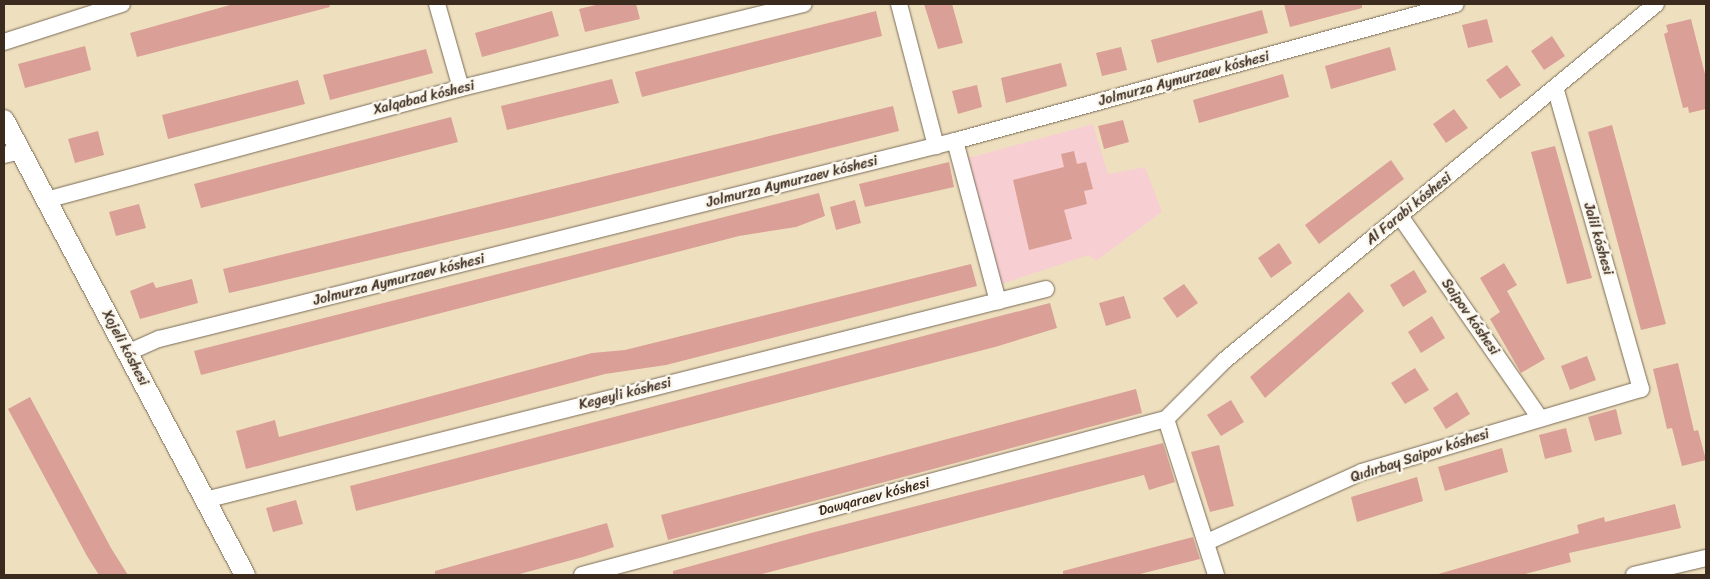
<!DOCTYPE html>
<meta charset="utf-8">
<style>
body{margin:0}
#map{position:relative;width:1710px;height:579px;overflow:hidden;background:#eee0bf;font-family:Sriracha,sans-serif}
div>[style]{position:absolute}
.built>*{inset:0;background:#f7cfd2}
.building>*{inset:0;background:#da9f96}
.roads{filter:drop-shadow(0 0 1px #7a6a56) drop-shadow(0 0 1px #7a6a56)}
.minor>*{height:16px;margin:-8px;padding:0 8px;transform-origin:8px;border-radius:8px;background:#fff}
.tertiary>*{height:20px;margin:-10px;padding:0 10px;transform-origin:10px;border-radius:10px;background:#fff}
span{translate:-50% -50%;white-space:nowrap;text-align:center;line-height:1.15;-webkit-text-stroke:5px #fbf7ec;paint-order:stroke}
.street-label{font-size:14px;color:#3b2a1e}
.frame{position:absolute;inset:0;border:5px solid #3b2a1e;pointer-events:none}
</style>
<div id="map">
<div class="built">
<div style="clip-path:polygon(1093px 124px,1108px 174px,1145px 167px,1162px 212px,1096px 261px,1089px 255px,1002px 284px,968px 158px)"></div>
</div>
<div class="building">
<div style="clip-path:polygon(329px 4px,330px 7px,137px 57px,130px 33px,230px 5px)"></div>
<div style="clip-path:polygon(600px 4px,636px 4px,640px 19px,585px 32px,579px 9px)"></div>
<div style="clip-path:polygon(924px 4px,952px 4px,963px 43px,938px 49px)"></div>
<div style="clip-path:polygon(1284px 4px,1362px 4px,1362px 8px,1290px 27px)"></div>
<div style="clip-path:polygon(1262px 10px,1268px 33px,1157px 63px,1151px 40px)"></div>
<div style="clip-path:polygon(552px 11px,559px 36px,482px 57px,475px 33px)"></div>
<div style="clip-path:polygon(876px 11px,882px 36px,642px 97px,635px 72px)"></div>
<div style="clip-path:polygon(1487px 19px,1493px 42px,1468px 48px,1462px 25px)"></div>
<div style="clip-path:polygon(1691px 19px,1706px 78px,1706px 109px,1689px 113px,1688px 107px,1683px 108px,1664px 34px,1668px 32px,1666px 25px)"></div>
<div style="clip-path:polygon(1552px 36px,1565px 56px,1544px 70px,1531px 51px)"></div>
<div style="clip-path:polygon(85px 46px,91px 70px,25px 88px,18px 64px)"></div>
<div style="clip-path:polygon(1121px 47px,1127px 70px,1102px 76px,1096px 53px)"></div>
<div style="clip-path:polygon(1390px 47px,1396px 70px,1331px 89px,1325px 66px)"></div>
<div style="clip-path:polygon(426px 49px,433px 73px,330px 100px,323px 75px)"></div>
<div style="clip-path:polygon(1061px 63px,1067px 86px,1006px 103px,1001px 78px)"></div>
<div style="clip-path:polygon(1507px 65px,1521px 85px,1500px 99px,1486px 80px)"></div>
<div style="clip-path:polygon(1283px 74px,1289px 97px,1199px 123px,1193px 100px)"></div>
<div style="clip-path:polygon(612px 79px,619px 103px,507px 130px,501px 106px)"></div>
<div style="clip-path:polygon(298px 80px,305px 104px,168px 139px,162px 115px)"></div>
<div style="clip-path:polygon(977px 85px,982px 107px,958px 114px,952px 91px)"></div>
<div style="clip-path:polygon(893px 106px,899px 131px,542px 220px,229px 293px,223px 269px)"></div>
<div style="clip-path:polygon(1454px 109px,1468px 128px,1446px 143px,1433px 124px)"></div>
<div style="clip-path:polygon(451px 117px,458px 142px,201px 208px,194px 184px)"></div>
<div style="clip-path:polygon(1123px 120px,1129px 142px,1104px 149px,1098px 126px)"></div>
<div style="clip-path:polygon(1612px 125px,1666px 324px,1641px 330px,1588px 132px)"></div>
<div style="clip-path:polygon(98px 131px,104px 155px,75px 163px,68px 139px)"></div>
<div style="clip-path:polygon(1555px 146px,1592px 278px,1567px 284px,1531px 152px)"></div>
<div style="clip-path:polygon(1074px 151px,1077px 164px,1086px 162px,1093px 189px,1084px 191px,1087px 204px,1064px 210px,1072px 239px,1029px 250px,1013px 180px,1064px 167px,1061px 154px)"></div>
<div style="clip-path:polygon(1391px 160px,1404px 179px,1319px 244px,1305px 225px)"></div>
<div style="clip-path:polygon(949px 162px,954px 187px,865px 207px,859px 184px)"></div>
<div style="clip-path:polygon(819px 193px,825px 216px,796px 227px,739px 236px,201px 375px,194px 351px)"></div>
<div style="clip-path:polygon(855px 200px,861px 223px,836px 230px,830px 207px)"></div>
<div style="clip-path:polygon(139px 204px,146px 228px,116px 236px,109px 212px)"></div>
<div style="clip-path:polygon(1279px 243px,1292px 263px,1271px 278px,1258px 258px)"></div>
<div style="clip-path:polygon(1504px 263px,1517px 285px,1507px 291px,1545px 359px,1521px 373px,1490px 319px,1500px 312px,1480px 278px)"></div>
<div style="clip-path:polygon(971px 264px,977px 286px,666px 365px,605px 374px,246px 469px,236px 431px,275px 420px,279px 437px,592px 353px,625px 350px)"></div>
<div style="clip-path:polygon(1414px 270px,1427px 292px,1403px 307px,1390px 285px)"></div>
<div style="clip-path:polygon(192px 279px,198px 303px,140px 319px,130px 291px,153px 282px,156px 288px)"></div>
<div style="clip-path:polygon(1184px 284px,1198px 303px,1177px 318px,1163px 298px)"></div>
<div style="clip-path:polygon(1349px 292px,1364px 311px,1265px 398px,1250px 377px)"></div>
<div style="clip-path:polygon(1124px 296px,1131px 318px,1106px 326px,1099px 303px)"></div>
<div style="clip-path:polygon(1050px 303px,1057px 328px,995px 347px,356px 511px,350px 486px)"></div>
<div style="clip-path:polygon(1432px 316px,1445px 338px,1421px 353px,1408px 332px)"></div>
<div style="clip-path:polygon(1587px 356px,1596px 380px,1570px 390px,1561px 366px)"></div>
<div style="clip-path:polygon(1678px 363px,1694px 431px,1698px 430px,1706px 460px,1682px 466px,1672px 428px,1667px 429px,1653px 369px)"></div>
<div style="clip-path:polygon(1415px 368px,1429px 390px,1405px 404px,1391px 383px)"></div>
<div style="clip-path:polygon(1136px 389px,1142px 413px,668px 540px,661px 515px)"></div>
<div style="clip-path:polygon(1457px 392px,1470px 414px,1446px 429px,1433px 408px)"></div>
<div style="clip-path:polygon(30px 397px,111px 548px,128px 575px,99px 575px,87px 556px,8px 409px)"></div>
<div style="clip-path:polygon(1231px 400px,1244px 422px,1221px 436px,1207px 415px)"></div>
<div style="clip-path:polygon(1616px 409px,1622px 434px,1595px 441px,1588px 417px)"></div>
<div style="clip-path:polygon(1566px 428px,1572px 452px,1545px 459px,1539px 435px)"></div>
<div style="clip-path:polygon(1163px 443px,1175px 482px,1149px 490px,1144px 475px,758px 575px,673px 575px,673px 571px,811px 533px)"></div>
<div style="clip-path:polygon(1219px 445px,1234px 506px,1210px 512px,1191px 452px)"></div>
<div style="clip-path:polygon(1502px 448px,1508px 472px,1445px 491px,1438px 467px)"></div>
<div style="clip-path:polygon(1417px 477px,1423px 501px,1357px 522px,1351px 497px)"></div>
<div style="clip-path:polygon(296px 500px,303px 524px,273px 532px,266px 508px)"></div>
<div style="clip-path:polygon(1675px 504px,1681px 528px,1569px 553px,1571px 562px,1521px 575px,1435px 575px,1579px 533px,1577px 525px,1604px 517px,1605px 522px)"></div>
<div style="clip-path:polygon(607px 523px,614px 547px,583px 557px,516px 575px,435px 575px,435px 571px)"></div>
<div style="clip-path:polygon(1193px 537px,1200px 559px,1136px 575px,1063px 575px,1063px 571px)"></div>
</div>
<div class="roads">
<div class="minor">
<div style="left:437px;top:4px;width:87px;rotate:74.1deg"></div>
<div style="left:899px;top:4px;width:147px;rotate:75.4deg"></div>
<div style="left:4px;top:42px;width:124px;rotate:-17.9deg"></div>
<div style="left:955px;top:141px;width:166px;rotate:75deg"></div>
<div style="left:4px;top:155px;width:16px;rotate:-14deg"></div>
<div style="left:46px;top:200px;width:430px;rotate:-15.1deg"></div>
<div style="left:461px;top:88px;width:353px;rotate:-13.8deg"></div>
<div style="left:1400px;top:216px;width:246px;rotate:55.3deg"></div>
<div style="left:127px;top:353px;width:35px;rotate:-24deg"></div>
<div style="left:159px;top:339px;width:820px;rotate:-13.97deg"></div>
<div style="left:955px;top:141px;width:519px;rotate:-15.29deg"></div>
<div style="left:1166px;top:419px;width:164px;rotate:72.2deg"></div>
<div style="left:205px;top:500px;width:867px;rotate:-14.08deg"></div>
<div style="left:1207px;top:542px;width:170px;rotate:-24.3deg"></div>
<div style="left:1362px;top:472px;width:291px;rotate:-16.6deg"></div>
<div style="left:1641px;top:389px;width:313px;rotate:-105.9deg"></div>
<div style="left:582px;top:575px;width:604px;rotate:-14.96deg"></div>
<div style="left:1166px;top:419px;width:83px;rotate:-45deg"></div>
<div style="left:1225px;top:360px;width:559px;rotate:-39.56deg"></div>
<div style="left:1634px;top:575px;width:74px;rotate:-13.3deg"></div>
</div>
<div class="tertiary">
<div style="left:4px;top:120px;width:515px;rotate:62.09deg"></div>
</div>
</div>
<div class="street-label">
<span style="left:1184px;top:79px;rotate:-15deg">Jolmurza Aymurzaev kóshesi</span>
<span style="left:424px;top:98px;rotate:-14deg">Xalqabad kóshesi</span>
<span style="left:792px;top:182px;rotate:-14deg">Jolmurza Aymurzaev kóshesi</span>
<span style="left:1409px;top:209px;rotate:-39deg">Al Farabi kóshesi</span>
<span style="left:1598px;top:239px;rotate:74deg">Jalil kóshesi</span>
<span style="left:399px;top:280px;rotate:-14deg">Jolmurza Aymurzaev kóshesi</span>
<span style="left:1470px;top:317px;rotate:55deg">Saipov kóshesi</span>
<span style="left:125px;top:348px;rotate:62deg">Xojeli kóshesi</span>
<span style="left:625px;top:394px;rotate:-14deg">Kegeyli kóshesi</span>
<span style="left:1420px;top:456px;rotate:-18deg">Qıdırbay Saipov kóshesi</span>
<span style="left:874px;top:497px;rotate:-15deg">Dawqaraev kóshesi</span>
</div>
<div class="frame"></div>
</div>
